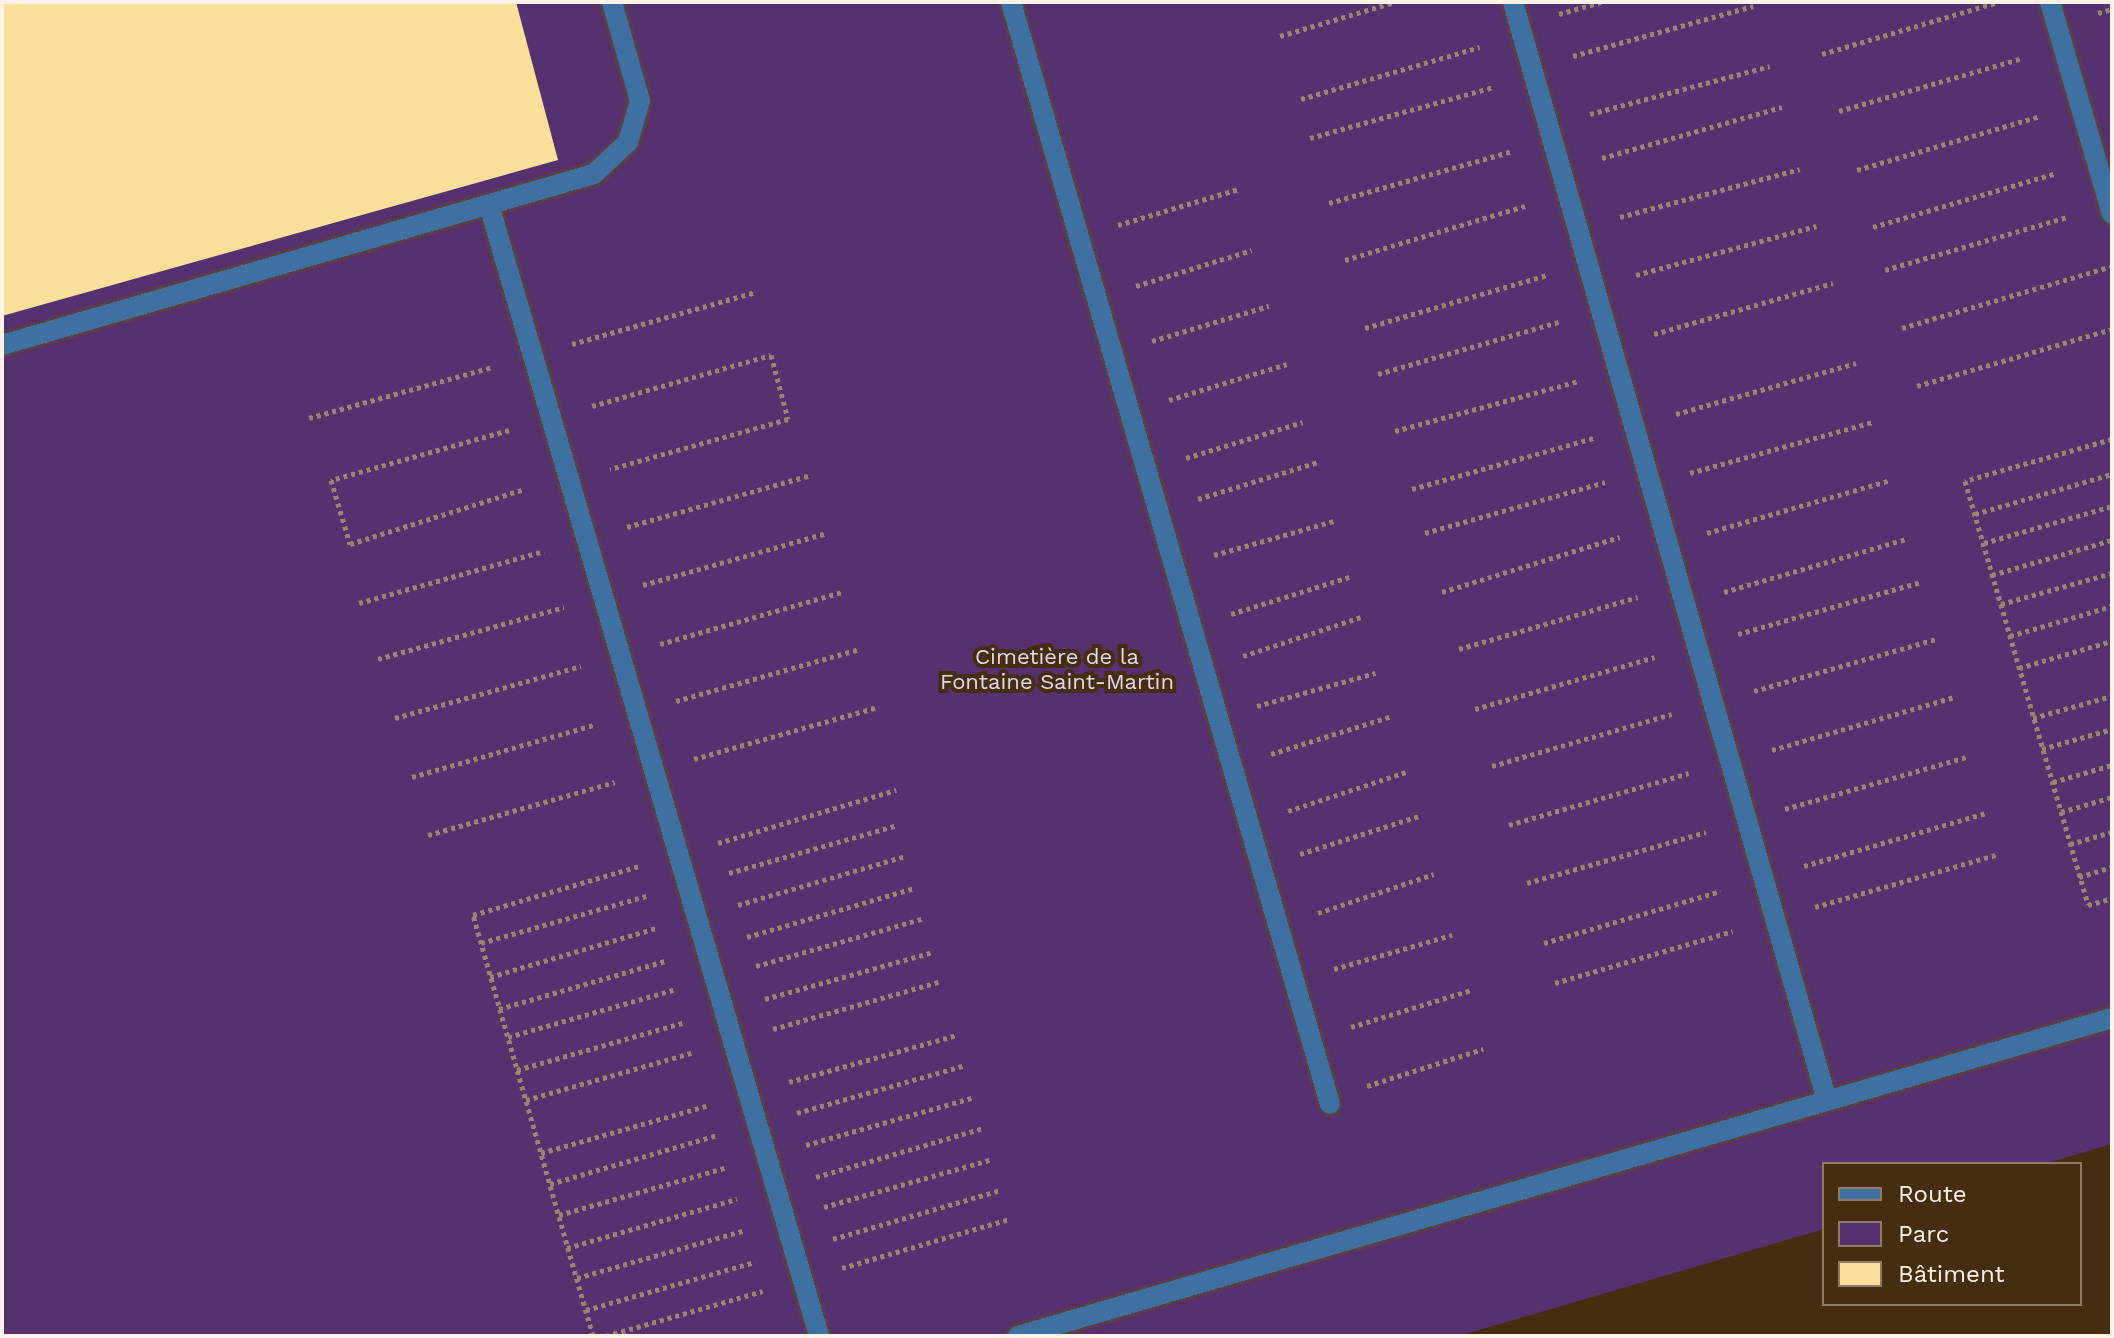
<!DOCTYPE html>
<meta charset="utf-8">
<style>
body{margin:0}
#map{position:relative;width:2114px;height:1338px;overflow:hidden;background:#452d10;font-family:"Work Sans",sans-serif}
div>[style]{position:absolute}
.green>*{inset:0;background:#563170}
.building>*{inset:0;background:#fadf9b}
.path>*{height:5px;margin-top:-2.5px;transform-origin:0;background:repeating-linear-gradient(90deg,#988570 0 4px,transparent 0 8px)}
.roads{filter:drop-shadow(0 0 2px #5f492e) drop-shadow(0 0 2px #5f492e)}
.minor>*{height:20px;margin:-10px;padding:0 10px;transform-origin:10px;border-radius:10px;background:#3e71a2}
span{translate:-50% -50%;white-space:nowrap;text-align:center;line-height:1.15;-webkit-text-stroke:8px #452d10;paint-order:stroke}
.park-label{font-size:22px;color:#e3d6ef}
.frame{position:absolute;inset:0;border:4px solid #fdf2e7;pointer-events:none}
.legend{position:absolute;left:1822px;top:1162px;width:260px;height:144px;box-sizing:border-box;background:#452d10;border:2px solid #8f7c66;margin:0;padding:10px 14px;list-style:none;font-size:24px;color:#fdf2e7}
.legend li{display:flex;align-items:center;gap:16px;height:40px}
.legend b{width:40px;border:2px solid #8f7c66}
</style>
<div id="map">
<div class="green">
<div style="clip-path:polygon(2px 2px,2112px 2px,2112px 1144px,2044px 1164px,1824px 1164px,1824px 1229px,1459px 1336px,2px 1336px)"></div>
</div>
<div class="building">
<div style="clip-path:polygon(2px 2px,516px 2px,558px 160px,2px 316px)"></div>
</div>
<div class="path">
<div style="left:2098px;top:13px;width:15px;rotate:-16deg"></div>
<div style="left:1559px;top:14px;width:44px;rotate:-15.9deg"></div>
<div style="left:1280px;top:36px;width:120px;rotate:-16.5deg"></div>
<div style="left:1822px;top:54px;width:183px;rotate:-16.5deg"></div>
<div style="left:1573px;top:56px;width:187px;rotate:-15.5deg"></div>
<div style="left:1301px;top:99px;width:186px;rotate:-16.2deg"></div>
<div style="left:1839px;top:111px;width:191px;rotate:-16.1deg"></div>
<div style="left:1590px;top:114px;width:186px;rotate:-14.9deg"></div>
<div style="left:1310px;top:138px;width:191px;rotate:-15.5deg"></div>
<div style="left:1602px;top:158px;width:187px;rotate:-15.8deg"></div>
<div style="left:1857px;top:170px;width:191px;rotate:-16.4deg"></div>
<div style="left:1329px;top:203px;width:191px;rotate:-15.8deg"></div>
<div style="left:1620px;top:217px;width:186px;rotate:-14.9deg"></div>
<div style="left:1118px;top:225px;width:126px;rotate:-16.6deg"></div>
<div style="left:1873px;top:227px;width:192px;rotate:-16.4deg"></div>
<div style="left:1345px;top:260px;width:191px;rotate:-16.7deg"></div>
<div style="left:1885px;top:270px;width:191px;rotate:-16.2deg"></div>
<div style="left:1636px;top:275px;width:187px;rotate:-15.2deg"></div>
<div style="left:1136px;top:286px;width:121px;rotate:-17.2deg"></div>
<div style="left:1365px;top:328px;width:191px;rotate:-16.2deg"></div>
<div style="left:1902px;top:328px;width:219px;rotate:-16.4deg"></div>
<div style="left:1654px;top:334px;width:186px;rotate:-15.9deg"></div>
<div style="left:1152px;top:341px;width:122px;rotate:-16.7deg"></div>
<div style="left:572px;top:344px;width:191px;rotate:-15.8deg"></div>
<div style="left:1378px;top:374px;width:191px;rotate:-16.1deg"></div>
<div style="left:1917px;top:386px;width:203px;rotate:-16.3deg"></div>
<div style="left:1169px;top:400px;width:123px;rotate:-17deg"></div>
<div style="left:592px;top:406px;width:186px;rotate:-15.9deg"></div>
<div style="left:771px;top:355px;width:66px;rotate:75.1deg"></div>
<div style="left:788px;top:419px;width:185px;rotate:164.3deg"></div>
<div style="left:1676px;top:414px;width:187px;rotate:-15.8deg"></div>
<div style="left:309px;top:418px;width:191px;rotate:-15.5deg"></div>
<div style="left:509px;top:430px;width:185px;rotate:164.3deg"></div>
<div style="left:331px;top:480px;width:67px;rotate:73.5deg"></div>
<div style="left:350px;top:544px;width:182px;rotate:-17.5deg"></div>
<div style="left:1395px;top:431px;width:191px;rotate:-15.2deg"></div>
<div style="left:2112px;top:439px;width:153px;rotate:164.1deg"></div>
<div style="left:1965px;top:481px;width:441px;rotate:73.8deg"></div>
<div style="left:2088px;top:905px;width:25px;rotate:-16deg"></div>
<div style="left:1186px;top:458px;width:122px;rotate:-17.1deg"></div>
<div style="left:1690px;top:473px;width:190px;rotate:-15.6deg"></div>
<div style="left:1412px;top:489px;width:189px;rotate:-15.7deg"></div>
<div style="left:1198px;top:499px;width:126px;rotate:-17.1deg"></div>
<div style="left:1975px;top:514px;width:143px;rotate:-16.3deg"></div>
<div style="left:627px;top:527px;width:191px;rotate:-15.8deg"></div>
<div style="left:1425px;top:533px;width:187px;rotate:-15.8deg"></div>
<div style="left:1707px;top:533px;width:191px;rotate:-16.1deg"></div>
<div style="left:1984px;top:543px;width:133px;rotate:-16.1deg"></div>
<div style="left:1214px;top:555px;width:125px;rotate:-15.8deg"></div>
<div style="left:1992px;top:575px;width:125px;rotate:-16.3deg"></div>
<div style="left:643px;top:585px;width:191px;rotate:-15.8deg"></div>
<div style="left:1442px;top:592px;width:186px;rotate:-17.2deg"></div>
<div style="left:1724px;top:592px;width:191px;rotate:-16.2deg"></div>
<div style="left:359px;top:603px;width:192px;rotate:-15.7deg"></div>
<div style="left:2001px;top:604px;width:115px;rotate:-15.6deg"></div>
<div style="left:1231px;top:614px;width:124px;rotate:-17.4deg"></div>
<div style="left:1738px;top:634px;width:189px;rotate:-15.9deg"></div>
<div style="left:2010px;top:636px;width:106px;rotate:-16.4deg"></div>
<div style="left:660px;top:644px;width:190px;rotate:-15.9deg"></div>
<div style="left:1459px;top:649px;width:186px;rotate:-16.2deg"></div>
<div style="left:1243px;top:656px;width:124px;rotate:-18.3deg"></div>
<div style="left:378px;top:659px;width:193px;rotate:-15.6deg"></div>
<div style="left:2019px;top:668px;width:97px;rotate:-16.2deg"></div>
<div style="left:1754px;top:691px;width:190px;rotate:-15.9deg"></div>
<div style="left:676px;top:701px;width:191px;rotate:-15.8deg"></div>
<div style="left:1257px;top:706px;width:123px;rotate:-15.6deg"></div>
<div style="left:1475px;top:709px;width:187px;rotate:-16.1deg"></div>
<div style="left:395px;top:718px;width:193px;rotate:-15.6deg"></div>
<div style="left:2033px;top:718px;width:82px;rotate:-15.6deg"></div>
<div style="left:2042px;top:749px;width:73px;rotate:-15.9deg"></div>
<div style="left:1772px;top:750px;width:190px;rotate:-16.2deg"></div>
<div style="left:1271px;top:754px;width:124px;rotate:-17.4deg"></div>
<div style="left:694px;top:759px;width:191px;rotate:-15.8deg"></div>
<div style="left:1492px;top:766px;width:187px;rotate:-16.1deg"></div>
<div style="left:412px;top:777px;width:192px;rotate:-16deg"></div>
<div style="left:2053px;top:782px;width:61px;rotate:-16.1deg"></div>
<div style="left:1785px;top:809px;width:192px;rotate:-16deg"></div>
<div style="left:1288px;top:811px;width:124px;rotate:-18.3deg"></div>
<div style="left:2061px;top:812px;width:53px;rotate:-16.4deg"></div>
<div style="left:1509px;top:825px;width:187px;rotate:-16.1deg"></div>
<div style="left:428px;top:835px;width:194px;rotate:-15.8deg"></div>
<div style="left:718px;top:843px;width:186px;rotate:-16.6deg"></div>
<div style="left:2070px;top:844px;width:44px;rotate:-15.9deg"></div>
<div style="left:1300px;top:854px;width:128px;rotate:-17.7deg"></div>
<div style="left:1804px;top:866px;width:191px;rotate:-16.2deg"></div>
<div style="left:729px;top:873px;width:175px;rotate:-15.9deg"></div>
<div style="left:2079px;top:877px;width:34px;rotate:-17deg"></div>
<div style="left:1527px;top:883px;width:186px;rotate:-15.9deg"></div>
<div style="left:738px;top:905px;width:175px;rotate:-16.3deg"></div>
<div style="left:1815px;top:907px;width:191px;rotate:-16.1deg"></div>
<div style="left:1318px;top:913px;width:122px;rotate:-18.6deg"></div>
<div style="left:747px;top:937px;width:175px;rotate:-16.3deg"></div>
<div style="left:481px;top:943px;width:172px;rotate:-15.9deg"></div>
<div style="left:1544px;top:943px;width:184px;rotate:-16.4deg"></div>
<div style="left:756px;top:966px;width:175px;rotate:-15.9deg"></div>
<div style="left:1334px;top:969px;width:123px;rotate:-16.1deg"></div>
<div style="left:490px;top:977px;width:173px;rotate:-16.4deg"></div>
<div style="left:1555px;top:983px;width:185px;rotate:-16.3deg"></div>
<div style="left:765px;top:999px;width:174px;rotate:-15.6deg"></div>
<div style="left:499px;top:1009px;width:173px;rotate:-16.1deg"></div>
<div style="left:1351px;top:1027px;width:126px;rotate:-17.1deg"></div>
<div style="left:773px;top:1029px;width:175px;rotate:-15.9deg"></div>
<div style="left:508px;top:1037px;width:172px;rotate:-15.9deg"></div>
<div style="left:517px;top:1070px;width:172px;rotate:-15.9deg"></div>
<div style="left:789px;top:1082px;width:174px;rotate:-15.6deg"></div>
<div style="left:1367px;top:1086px;width:122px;rotate:-17.7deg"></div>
<div style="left:526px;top:1100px;width:172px;rotate:-15.9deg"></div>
<div style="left:797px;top:1113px;width:176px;rotate:-15.9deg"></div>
<div style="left:806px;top:1145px;width:176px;rotate:-15.9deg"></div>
<div style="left:541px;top:1153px;width:172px;rotate:-15.9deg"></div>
<div style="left:816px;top:1177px;width:175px;rotate:-16.3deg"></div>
<div style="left:550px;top:1184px;width:175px;rotate:-16.3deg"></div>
<div style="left:824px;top:1207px;width:175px;rotate:-15.9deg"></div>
<div style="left:559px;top:1215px;width:175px;rotate:-15.9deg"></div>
<div style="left:833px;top:1239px;width:175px;rotate:-16.3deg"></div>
<div style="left:567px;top:1248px;width:177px;rotate:-16.1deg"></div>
<div style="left:842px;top:1268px;width:175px;rotate:-16.3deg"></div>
<div style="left:577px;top:1278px;width:175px;rotate:-15.9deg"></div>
<div style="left:586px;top:1310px;width:176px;rotate:-15.9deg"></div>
<div style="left:593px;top:1336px;width:438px;rotate:-105.9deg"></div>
<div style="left:473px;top:915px;width:173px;rotate:-16.4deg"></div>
<div style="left:606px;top:1336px;width:163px;rotate:-16deg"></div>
</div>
<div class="roads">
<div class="minor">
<div style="left:1011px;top:2px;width:1147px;rotate:73.86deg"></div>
<div style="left:1513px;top:2px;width:1143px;rotate:74.05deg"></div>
<div style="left:2050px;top:2px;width:221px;rotate:73.7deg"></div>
<div style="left:489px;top:205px;width:1178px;rotate:73.73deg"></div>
<div style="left:2px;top:345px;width:616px;rotate:-16.11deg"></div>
<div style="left:594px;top:174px;width:47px;rotate:-43.3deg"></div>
<div style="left:628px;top:142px;width:43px;rotate:-73.7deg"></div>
<div style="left:640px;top:101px;width:103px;rotate:-105.8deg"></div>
<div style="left:1018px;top:1336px;width:1139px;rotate:-16.21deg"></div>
</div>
</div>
<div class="park-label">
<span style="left:1057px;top:669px">Cimetière de la<br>Fontaine Saint-Martin</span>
</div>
<div class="frame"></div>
<ul class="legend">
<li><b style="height:10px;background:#3e71a2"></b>Route</li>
<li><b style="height:22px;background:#563170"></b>Parc</li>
<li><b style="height:22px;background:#fadf9b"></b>Bâtiment</li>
</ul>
</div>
